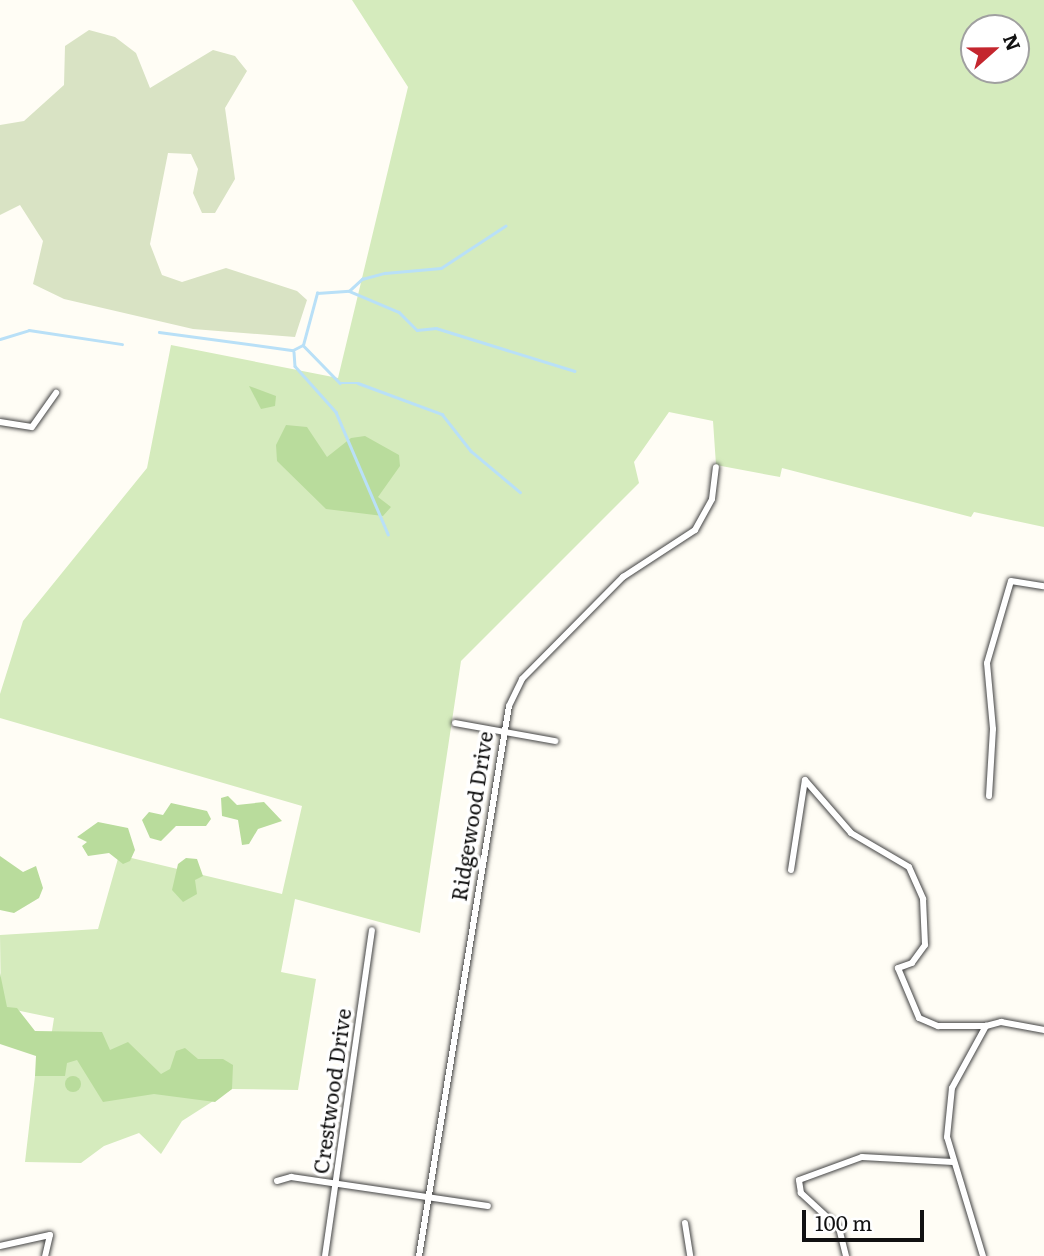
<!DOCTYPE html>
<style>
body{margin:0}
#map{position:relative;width:1044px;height:1256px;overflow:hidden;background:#fffdf5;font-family:Literata,serif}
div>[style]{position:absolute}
.green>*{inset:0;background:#d5ebbd}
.forest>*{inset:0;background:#b9dc9c}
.round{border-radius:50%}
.cemetery>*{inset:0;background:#d9e3c4}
.stream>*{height:2.5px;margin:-1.25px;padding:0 1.25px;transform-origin:1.25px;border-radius:1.25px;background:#b9e0f7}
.roads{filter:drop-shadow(0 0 2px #444) drop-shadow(0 0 2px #444)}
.street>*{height:6px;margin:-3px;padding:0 3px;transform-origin:3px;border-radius:3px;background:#fff}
span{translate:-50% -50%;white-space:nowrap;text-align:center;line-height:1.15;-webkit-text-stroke:7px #fff;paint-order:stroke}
.street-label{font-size:21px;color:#111}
.north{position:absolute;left:960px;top:14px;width:70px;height:70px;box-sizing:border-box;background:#fff;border:2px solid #a0a0a0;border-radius:50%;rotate:69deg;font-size:19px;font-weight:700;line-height:28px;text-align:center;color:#111}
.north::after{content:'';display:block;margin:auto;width:24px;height:32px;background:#c4262e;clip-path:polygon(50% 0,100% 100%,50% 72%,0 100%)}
.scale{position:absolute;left:802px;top:1210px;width:122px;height:32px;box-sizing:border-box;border:4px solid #111;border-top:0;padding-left:9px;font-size:21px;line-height:24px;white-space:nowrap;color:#111;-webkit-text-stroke:5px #fff;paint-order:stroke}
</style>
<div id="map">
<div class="green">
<div style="clip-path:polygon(evenodd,352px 0,1044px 0,1044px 527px,974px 512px,971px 517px,782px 468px,780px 477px,716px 465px,713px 421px,669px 412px,634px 462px,639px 483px,461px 661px,420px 933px,295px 899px,281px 972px,316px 979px,298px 1090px,232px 1089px,182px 1121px,161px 1154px,139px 1133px,104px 1146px,81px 1163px,25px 1162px,35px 1076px,45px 1076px,54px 1018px,1px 1007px,0 935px,98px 929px,119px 855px,282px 894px,302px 806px,0 718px,0 694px,23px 621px,147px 468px,171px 345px,338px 378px,408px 87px,352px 0,974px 28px,1016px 28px,1016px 70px,974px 70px,974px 28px)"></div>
</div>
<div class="forest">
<div style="clip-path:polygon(249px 386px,276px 396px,275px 406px,261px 409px)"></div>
<div style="clip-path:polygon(286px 425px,307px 427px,327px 457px,351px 438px,365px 436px,399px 455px,400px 466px,378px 497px,391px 507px,383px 516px,326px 509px,277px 461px,276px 445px)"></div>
<div style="clip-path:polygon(228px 796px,237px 805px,264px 802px,282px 821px,258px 829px,249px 844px,242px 845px,238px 820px,222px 816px,221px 798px)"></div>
<div style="clip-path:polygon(171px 803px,207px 811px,211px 819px,206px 826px,176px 826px,161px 841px,150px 838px,142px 820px,149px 812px,163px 815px)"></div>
<div style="clip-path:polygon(98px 822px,128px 828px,135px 850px,130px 861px,123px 864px,109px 853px,88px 856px,82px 846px,87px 842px,77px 837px)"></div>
<div style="clip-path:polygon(0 856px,23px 872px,36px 866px,43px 888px,39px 898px,14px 913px,0 910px)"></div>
<div style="clip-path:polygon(186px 858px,197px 859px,203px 876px,195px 880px,197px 894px,183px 902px,172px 890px,178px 864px)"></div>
<div style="clip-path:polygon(0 973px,7px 1007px,17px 1008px,35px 1031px,102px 1032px,110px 1050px,128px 1042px,161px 1074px,170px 1069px,176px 1051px,185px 1048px,198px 1059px,223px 1059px,233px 1065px,232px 1089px,215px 1102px,154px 1094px,103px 1102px,77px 1060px,67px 1063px,65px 1076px,35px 1076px,36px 1056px,0 1044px)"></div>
<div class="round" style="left:65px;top:1076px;width:16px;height:16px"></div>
</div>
<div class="cemetery">
<div style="clip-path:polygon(89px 30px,115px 37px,136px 53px,150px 88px,213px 50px,235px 56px,247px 71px,225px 108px,235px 179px,215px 213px,202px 213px,193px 193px,198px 169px,191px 154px,168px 153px,150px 244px,162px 275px,182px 282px,226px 268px,297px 291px,307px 300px,295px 337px,193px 329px,64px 299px,33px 284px,43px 241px,20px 205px,0 215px,0 125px,24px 121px,64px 85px,65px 46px)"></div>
</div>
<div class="stream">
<div style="left:349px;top:291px;width:54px;rotate:22.8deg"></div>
<div style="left:399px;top:312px;width:25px;rotate:45deg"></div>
<div style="left:417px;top:330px;width:19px;rotate:-6deg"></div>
<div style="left:436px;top:328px;width:145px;rotate:17.2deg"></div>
<div style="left:159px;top:332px;width:135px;rotate:7.7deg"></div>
<div style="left:293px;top:350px;width:11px;rotate:-27deg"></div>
<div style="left:303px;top:345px;width:54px;rotate:-74.9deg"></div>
<div style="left:317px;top:293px;width:32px;rotate:-4deg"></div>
<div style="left:349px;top:291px;width:18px;rotate:-43deg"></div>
<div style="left:362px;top:279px;width:24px;rotate:-15deg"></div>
<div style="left:385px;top:273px;width:56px;rotate:-5.1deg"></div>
<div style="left:441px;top:268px;width:77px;rotate:-33.3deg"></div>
<div style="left:0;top:339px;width:30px;rotate:-17deg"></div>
<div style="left:29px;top:330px;width:94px;rotate:8.6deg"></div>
<div style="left:303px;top:345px;width:53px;rotate:45.8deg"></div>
<div style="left:340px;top:383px;width:18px"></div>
<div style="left:358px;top:383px;width:90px;rotate:20.3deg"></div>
<div style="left:442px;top:414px;width:47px;rotate:51.9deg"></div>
<div style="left:471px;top:451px;width:64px;rotate:39.9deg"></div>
<div style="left:294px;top:352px;width:14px;rotate:86deg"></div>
<div style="left:295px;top:366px;width:62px;rotate:48.3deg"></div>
<div style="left:336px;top:412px;width:133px;rotate:66.9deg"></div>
</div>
<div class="roads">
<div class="street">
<div style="left:0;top:422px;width:32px;rotate:9deg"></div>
<div style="left:32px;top:427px;width:42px;rotate:-54.8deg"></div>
<div style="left:455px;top:723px;width:102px;rotate:10.2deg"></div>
<div style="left:989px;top:796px;width:67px;rotate:-86.6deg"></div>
<div style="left:993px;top:729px;width:66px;rotate:-95.2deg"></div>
<div style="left:987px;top:663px;width:85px;rotate:-73.7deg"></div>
<div style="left:1011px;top:581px;width:33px;rotate:9deg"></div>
<div style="left:791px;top:870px;width:91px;rotate:-81.2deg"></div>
<div style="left:805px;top:780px;width:70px;rotate:49deg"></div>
<div style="left:851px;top:833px;width:67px;rotate:30.4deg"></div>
<div style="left:909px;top:867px;width:35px;rotate:66deg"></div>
<div style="left:923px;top:899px;width:46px;rotate:87.5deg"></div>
<div style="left:925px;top:945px;width:22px;rotate:126deg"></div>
<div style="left:912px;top:963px;width:15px;rotate:160deg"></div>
<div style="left:898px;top:968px;width:54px;rotate:67.2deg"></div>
<div style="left:919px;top:1018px;width:21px;rotate:23deg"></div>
<div style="left:938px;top:1026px;width:48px"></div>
<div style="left:277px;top:1181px;width:15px;rotate:-16deg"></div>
<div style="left:291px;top:1177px;width:199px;rotate:8.4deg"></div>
<div style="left:685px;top:1223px;width:33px;rotate:81deg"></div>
<div style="left:0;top:1246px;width:51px;rotate:-12.4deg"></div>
<div style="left:50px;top:1235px;width:22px;rotate:103deg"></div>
<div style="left:325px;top:1256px;width:329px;rotate:-81.8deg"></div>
<div style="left:419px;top:1256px;width:557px;rotate:-80.71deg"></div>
<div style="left:509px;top:706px;width:30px;rotate:-64deg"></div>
<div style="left:522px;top:679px;width:144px;rotate:-45.3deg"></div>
<div style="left:623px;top:577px;width:86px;rotate:-33.1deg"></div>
<div style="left:695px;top:530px;width:35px;rotate:-61deg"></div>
<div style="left:712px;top:499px;width:32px;rotate:-83deg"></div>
<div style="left:846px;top:1256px;width:29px;rotate:-104deg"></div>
<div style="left:839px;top:1228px;width:52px;rotate:-137.4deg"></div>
<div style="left:801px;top:1193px;width:13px;rotate:-99deg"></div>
<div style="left:799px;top:1180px;width:67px;rotate:-20.1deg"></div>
<div style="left:862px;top:1157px;width:91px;rotate:3.1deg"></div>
<div style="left:983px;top:1256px;width:124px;rotate:-106.8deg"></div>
<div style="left:947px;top:1137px;width:49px;rotate:-84.2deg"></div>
<div style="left:952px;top:1088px;width:71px;rotate:-61.3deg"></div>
<div style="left:986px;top:1026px;width:16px;rotate:-15deg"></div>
<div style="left:1001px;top:1022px;width:44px;rotate:10.5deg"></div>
</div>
</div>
<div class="street-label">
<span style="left:471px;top:816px;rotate:-81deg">Ridgewood Drive</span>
<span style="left:331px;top:1091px;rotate:-82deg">Crestwood Drive</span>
</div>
<div class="north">N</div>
<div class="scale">100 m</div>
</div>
